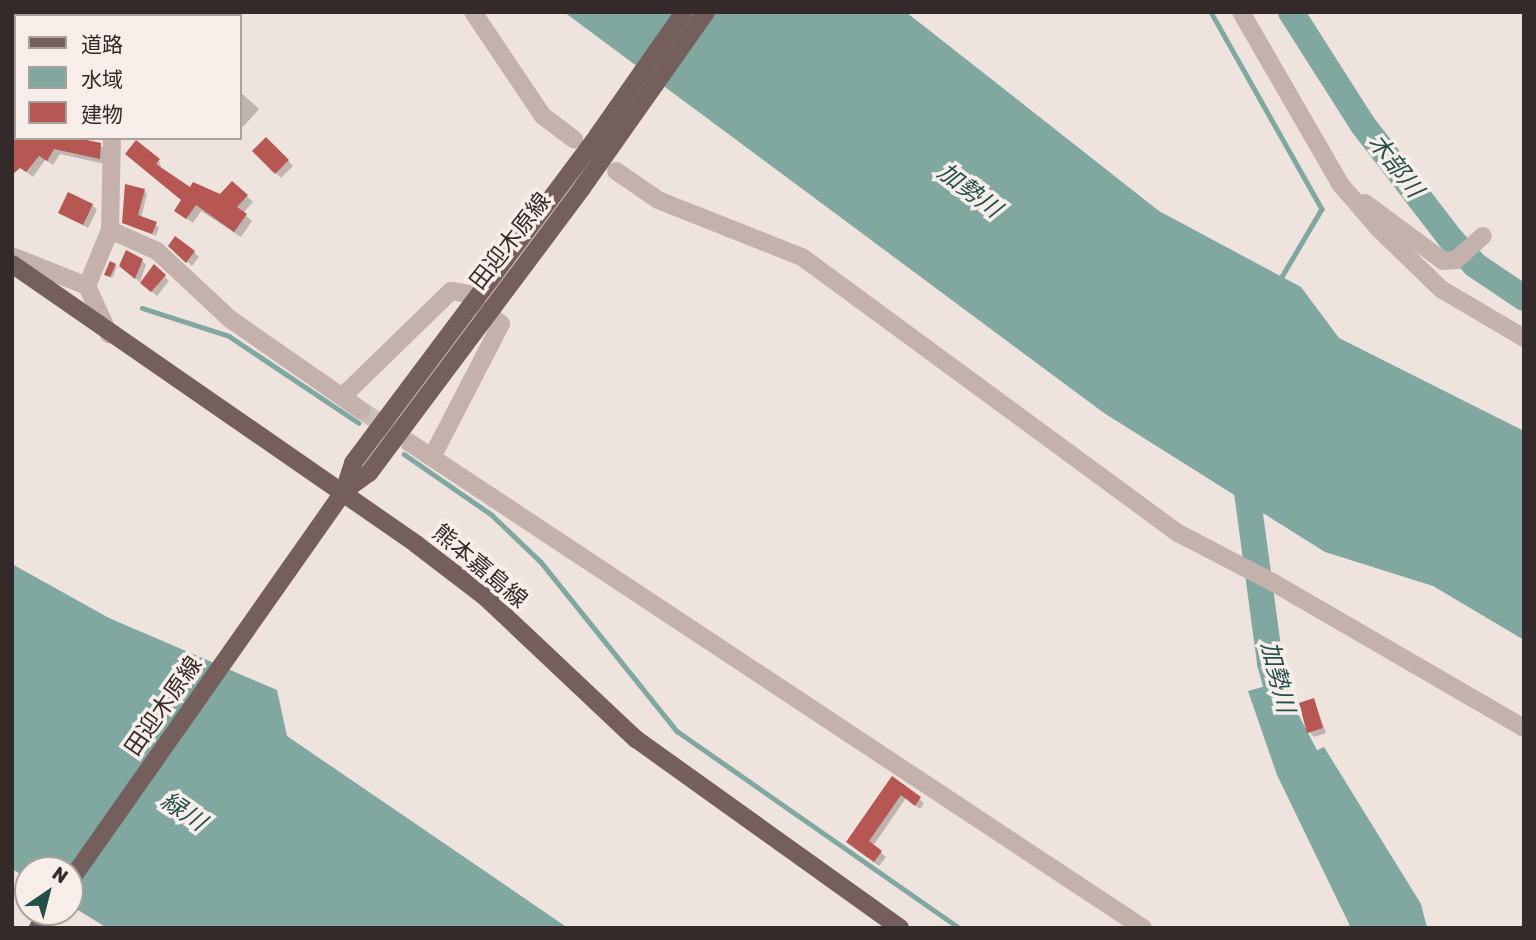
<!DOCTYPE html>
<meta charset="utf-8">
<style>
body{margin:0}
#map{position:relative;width:1536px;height:940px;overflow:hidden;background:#efe3dd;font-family:Rubik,"Noto Sans JP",sans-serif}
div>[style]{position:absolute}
.water>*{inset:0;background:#80a8a1}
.shadow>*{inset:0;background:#0003}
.stream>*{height:4.5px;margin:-2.25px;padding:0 2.25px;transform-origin:2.25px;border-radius:2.25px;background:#80a8a1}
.river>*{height:26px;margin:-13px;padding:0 13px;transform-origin:13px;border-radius:13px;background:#80a8a1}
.building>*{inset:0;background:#b65754}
.minor-tunnel>*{height:18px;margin-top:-9px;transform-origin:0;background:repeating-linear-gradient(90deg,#cabeb9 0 18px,transparent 0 27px)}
.minor>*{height:18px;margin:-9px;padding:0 9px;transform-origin:9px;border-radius:9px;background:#c5b1ab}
.major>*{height:18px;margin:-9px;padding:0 9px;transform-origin:9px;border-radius:9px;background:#745f5c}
span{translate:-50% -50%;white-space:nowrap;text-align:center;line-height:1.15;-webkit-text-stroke:7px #f7eee9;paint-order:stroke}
.street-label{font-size:23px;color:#342a29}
.water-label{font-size:24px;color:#24504a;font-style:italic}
.frame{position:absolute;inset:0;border:14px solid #342a29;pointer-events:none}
.legend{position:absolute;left:14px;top:14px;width:228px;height:126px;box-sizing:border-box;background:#f7eee9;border:2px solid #a9a09c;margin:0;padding:9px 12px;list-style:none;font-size:21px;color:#342a29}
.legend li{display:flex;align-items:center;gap:14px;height:35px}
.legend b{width:35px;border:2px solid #a9a09c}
.north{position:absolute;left:14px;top:856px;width:70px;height:70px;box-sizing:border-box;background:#f7eee9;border:2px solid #a9a09c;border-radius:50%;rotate:35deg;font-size:19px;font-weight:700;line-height:28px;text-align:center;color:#342a29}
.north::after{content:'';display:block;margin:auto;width:24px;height:32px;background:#24504a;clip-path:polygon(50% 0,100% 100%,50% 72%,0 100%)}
</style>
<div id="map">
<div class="water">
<div style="clip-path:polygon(564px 12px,906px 12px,1159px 211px,1301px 287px,1339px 338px,1524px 431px,1524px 640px,1433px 586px,1325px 552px,1104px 413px)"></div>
<div style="clip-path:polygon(12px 564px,109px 618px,277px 690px,287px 736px,568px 928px,107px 928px,70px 905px,70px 870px,28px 870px,28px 879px,12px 869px)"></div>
<div style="clip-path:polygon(1273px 684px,1292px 750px,1303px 757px,1324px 747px,1421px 904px,1427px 928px,1351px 928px,1277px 775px,1248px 691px)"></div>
</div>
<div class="shadow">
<div style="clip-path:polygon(12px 12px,31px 12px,16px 16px,16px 23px)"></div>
<div style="clip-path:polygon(36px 12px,70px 12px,75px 16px,41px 16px)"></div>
<div style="clip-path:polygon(12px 50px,16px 54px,12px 74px)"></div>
<div style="clip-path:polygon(240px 92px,259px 109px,243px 127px,240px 124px)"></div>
<div style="clip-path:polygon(16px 131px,16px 138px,100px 145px,106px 151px,105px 164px,60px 154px,53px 165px,45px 160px,33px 177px,12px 161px)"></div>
<div style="clip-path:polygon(266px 139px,293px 166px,281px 178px,254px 151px)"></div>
<div style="clip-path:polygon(133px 160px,159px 161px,162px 170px,190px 189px,220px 197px,232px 183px,253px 202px,243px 213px,252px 221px,241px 237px,201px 211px,193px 223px,183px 216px,183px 201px)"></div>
<div style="clip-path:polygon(144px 190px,147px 194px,141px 218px,159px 227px,156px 236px,123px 222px)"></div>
<div style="clip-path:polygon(92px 205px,97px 210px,88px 228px,61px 213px)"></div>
<div style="clip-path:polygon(170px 245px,194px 252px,199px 257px,192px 266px)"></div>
<div style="clip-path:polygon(142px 260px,146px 265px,140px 282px,125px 270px)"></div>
<div style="clip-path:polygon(115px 265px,117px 267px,112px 278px,108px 276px)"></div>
<div style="clip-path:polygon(154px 266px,169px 281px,157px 296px,147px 288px)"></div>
<div style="clip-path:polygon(1314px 700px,1326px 733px,1314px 737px,1309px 732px)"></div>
<div style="clip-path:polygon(893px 778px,924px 803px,920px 809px,906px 798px,873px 846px,886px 857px,879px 866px,853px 847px)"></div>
</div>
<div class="stream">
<div style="left:1211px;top:12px;width:226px;rotate:60.6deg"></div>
<div style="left:1322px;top:209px;width:79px;rotate:120.5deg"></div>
<div style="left:142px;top:308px;width:91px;rotate:17.8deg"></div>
<div style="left:229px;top:336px;width:156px;rotate:33.8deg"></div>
<div style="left:404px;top:454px;width:107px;rotate:34.7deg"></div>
<div style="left:492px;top:515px;width:68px;rotate:43.8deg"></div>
<div style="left:541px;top:562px;width:217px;rotate:51.2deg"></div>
<div style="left:677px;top:731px;width:344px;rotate:34.9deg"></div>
</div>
<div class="river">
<div style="left:1291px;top:12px;width:134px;rotate:57.5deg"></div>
<div style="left:1363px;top:125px;width:143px;rotate:52.4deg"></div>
<div style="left:1450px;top:238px;width:37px;rotate:47deg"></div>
<div style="left:1475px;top:265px;width:59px;rotate:34deg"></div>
<div style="left:1244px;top:470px;width:195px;rotate:82.3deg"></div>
<div style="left:1270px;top:663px;width:56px;rotate:74.5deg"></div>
<div style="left:1285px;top:717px;width:78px;rotate:62.4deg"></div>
</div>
<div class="building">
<div style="clip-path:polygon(266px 137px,289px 160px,275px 174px,252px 151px)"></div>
<div style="clip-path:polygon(12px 138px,77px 138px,101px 143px,100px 159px,54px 149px,47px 161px,39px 156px,26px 172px,20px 168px,12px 175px)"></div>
<div style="clip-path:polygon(136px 140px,160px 159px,156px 164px,190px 187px,193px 182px,220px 194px,232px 181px,248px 195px,237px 207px,247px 214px,234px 232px,196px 205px,186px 219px,174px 211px,181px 200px,125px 154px)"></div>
<div style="clip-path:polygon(125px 184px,145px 189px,138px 215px,157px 222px,152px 234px,122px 223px)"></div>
<div style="clip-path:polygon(68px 192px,93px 204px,83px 225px,58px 213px)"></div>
<div style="clip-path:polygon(175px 236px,195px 251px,186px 263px,168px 246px)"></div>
<div style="clip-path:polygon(126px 250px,143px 259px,135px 279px,119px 266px)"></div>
<div style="clip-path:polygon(110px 261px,116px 264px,110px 277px,104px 275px)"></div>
<div style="clip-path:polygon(154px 264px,166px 275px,151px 292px,140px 283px)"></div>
<div style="clip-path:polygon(1314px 698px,1323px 728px,1307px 733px,1299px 703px)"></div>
<div style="clip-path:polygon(892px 776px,921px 797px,915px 806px,901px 795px,869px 841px,882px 851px,874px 862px,846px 842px)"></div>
</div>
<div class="minor-tunnel">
<div style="left:361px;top:410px;width:59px;rotate:34deg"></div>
</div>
<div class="minor">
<div style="left:473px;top:12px;width:125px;rotate:56.1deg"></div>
<div style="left:543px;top:116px;width:39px;rotate:37deg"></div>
<div style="left:1241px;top:12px;width:200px;rotate:60deg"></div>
<div style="left:1341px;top:185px;width:57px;rotate:49.3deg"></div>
<div style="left:1378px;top:228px;width:88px;rotate:44.1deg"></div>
<div style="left:1441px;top:289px;width:96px;rotate:30.6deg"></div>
<div style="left:12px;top:84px;width:5px;rotate:37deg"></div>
<div style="left:616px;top:171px;width:51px;rotate:34.6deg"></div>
<div style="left:658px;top:200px;width:155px;rotate:21.6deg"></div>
<div style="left:802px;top:257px;width:466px;rotate:36.3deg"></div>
<div style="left:1178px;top:533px;width:108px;rotate:27.5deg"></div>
<div style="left:1274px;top:583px;width:289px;rotate:30.1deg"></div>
<div style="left:1365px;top:203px;width:97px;rotate:36.6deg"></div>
<div style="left:1443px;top:261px;width:13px;rotate:-4deg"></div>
<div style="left:1456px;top:260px;width:36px;rotate:-42deg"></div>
<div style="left:110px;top:230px;width:51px;rotate:24.1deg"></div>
<div style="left:157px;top:251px;width:100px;rotate:43deg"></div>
<div style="left:230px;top:319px;width:160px;rotate:34.8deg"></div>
<div style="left:12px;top:256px;width:81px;rotate:21.8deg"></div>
<div style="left:87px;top:286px;width:53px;rotate:65.4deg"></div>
<div style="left:87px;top:286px;width:61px;rotate:-67.7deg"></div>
<div style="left:110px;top:230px;width:92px;rotate:-88.8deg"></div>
<div style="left:342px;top:397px;width:152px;rotate:-44.2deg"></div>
<div style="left:451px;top:291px;width:25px;rotate:9deg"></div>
<div style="left:410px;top:443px;width:879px;rotate:33.49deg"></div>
<div style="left:432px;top:457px;width:150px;rotate:-62.6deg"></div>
<div style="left:501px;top:324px;width:21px;rotate:-141deg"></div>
</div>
<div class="major">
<div style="left:12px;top:264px;width:492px;rotate:34.7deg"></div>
<div style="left:416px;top:544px;width:86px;rotate:37.4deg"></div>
<div style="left:484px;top:596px;width:209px;rotate:43.3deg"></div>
<div style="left:636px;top:739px;width:325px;rotate:35.6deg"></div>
<div style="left:344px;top:491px;width:31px;rotate:-36deg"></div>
<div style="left:369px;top:473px;width:356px;rotate:-53.2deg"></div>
<div style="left:582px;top:188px;width:215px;rotate:-54.8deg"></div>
<div style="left:70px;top:881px;width:477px;rotate:-54.9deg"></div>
<div style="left:344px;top:491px;width:29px;rotate:-72deg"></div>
<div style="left:353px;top:463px;width:409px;rotate:-53.2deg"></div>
<div style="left:598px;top:135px;width:150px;rotate:-55deg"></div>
<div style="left:38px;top:928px;width:19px;rotate:-55deg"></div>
</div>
<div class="street-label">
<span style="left:510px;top:241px;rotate:-52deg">田迎木原線</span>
<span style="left:480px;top:566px;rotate:40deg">熊本嘉島線</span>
<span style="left:163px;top:706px;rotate:-55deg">田迎木原線</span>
</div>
<div class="water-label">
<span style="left:1395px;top:166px;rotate:52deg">木部川</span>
<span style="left:969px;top:191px;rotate:37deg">加勢川</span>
<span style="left:1277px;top:677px;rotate:76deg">加勢川</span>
<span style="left:183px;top:812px;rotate:34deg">緑川</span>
</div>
<div class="frame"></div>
<ul class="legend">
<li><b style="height:9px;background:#745f5c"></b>道路</li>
<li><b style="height:19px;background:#80a8a1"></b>水域</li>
<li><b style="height:19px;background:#b65754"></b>建物</li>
</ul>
<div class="north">N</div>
</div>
